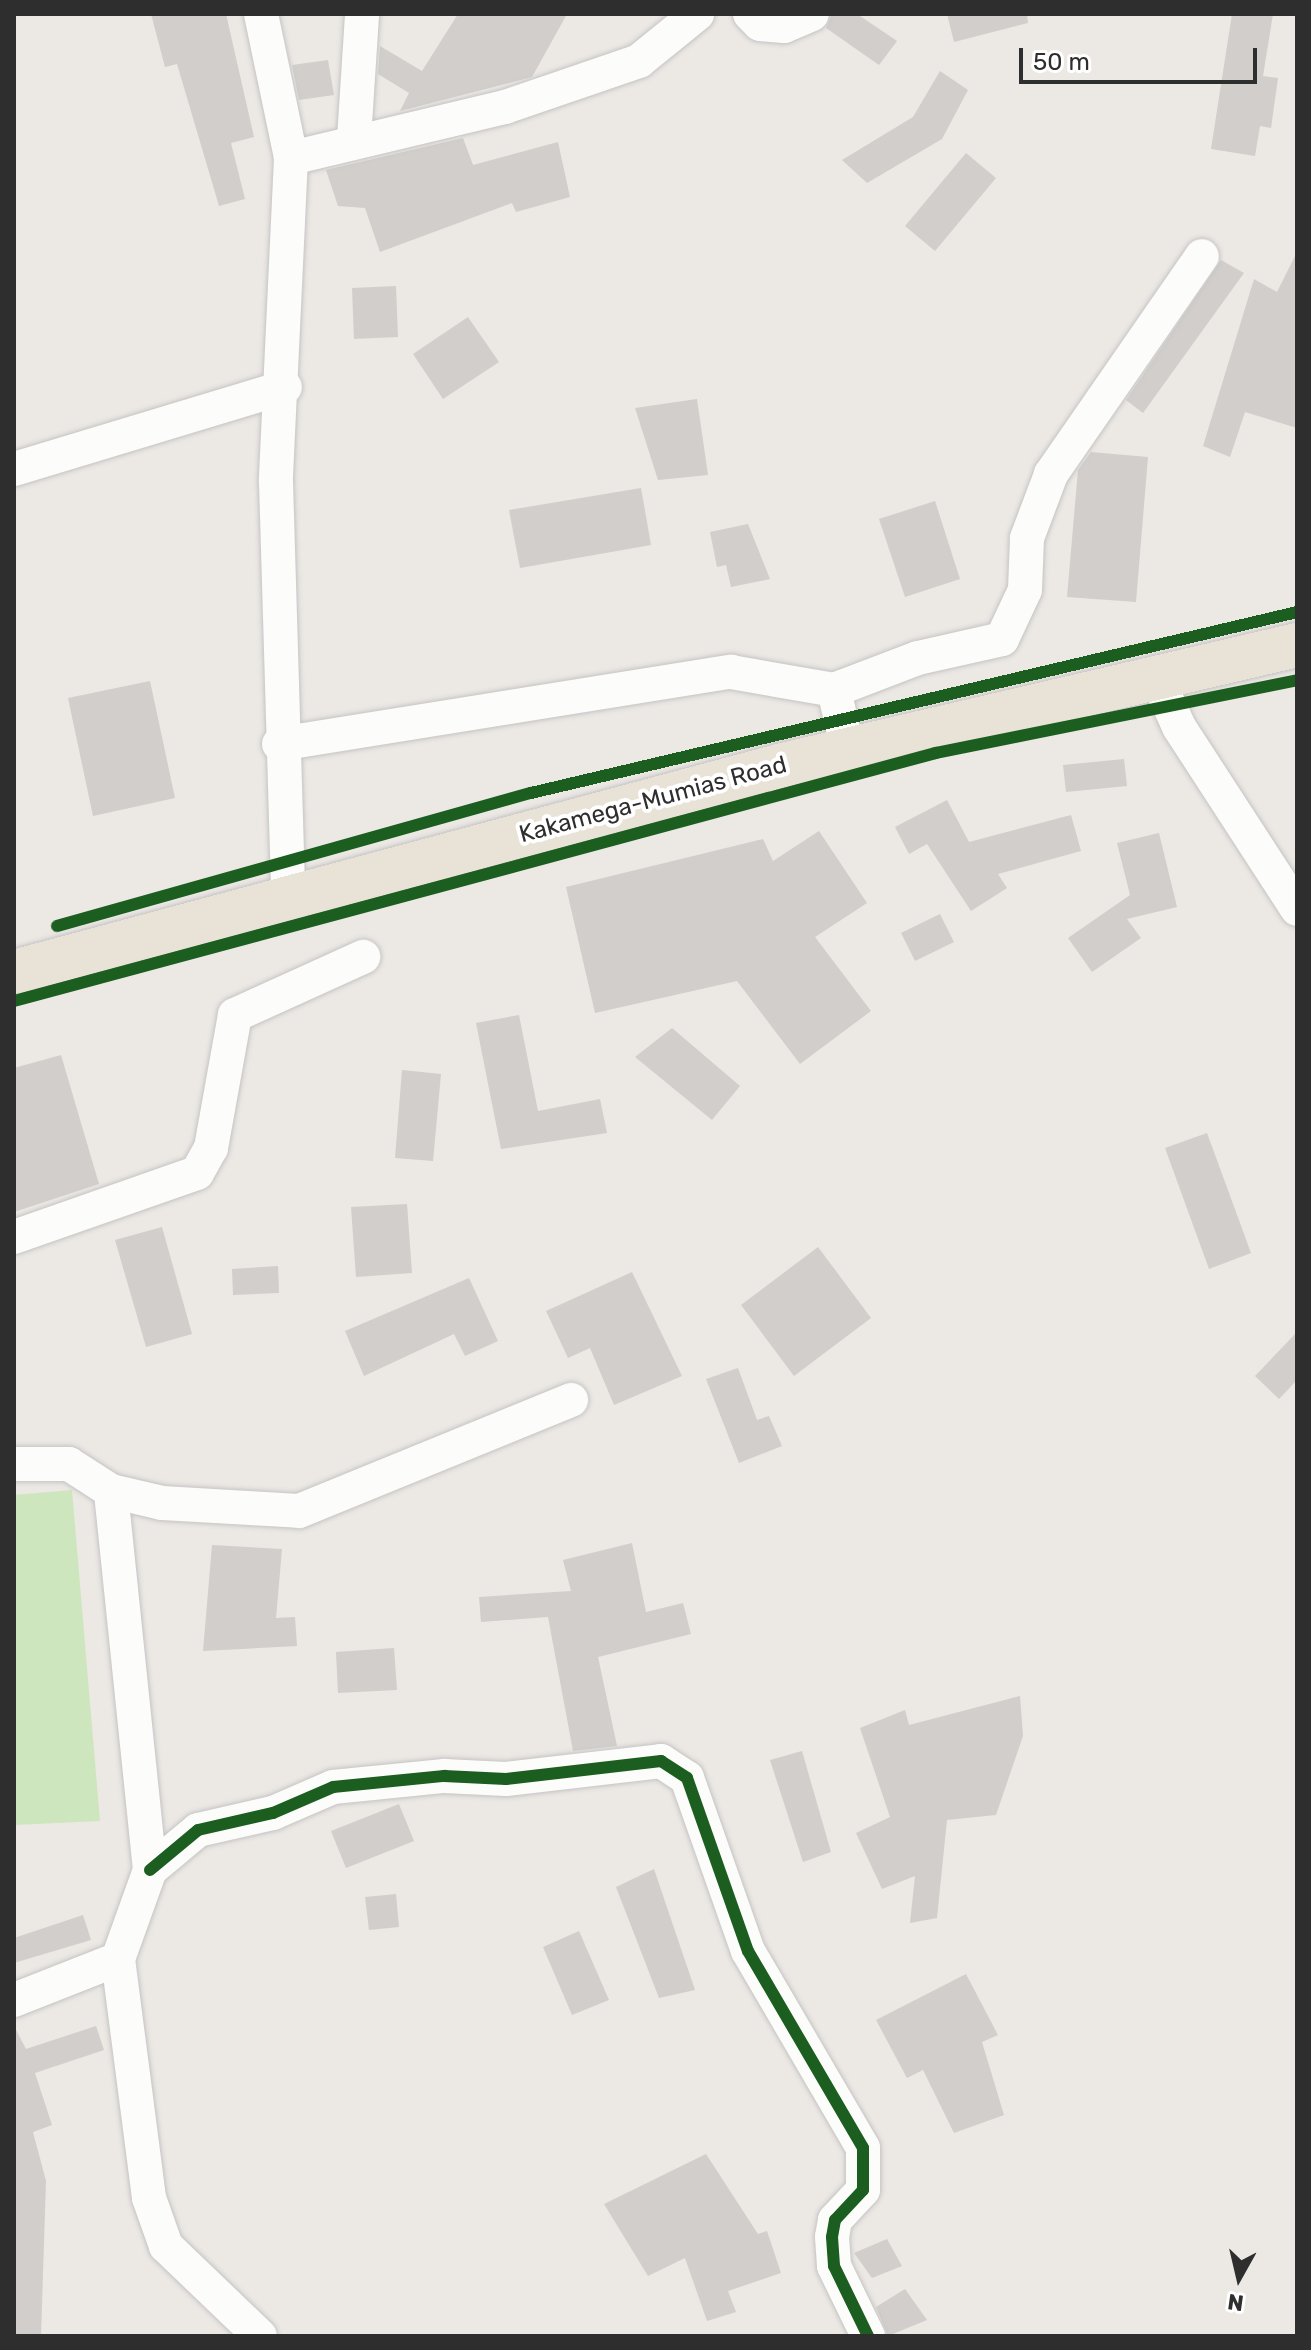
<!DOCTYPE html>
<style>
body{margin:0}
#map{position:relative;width:1311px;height:2350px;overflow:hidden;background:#ece8e4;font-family:Rubik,sans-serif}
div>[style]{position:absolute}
.green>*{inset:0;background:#cee6be}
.building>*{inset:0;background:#d1cecb}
.roads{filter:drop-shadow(0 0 2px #c5c4c5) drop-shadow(0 0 2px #c5c4c5)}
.minor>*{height:34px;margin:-17px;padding:0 17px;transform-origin:17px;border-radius:17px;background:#fcfcfb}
.trunk>*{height:44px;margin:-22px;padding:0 22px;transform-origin:22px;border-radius:22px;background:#e9e2d6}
.cycleway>*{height:12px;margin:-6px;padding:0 6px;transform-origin:6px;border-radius:6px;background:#1b5e20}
span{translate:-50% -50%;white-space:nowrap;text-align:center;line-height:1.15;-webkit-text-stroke:8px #fff;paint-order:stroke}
.street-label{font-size:24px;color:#2e2e2e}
.frame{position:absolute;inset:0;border:16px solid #2e2e2e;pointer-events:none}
.north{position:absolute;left:1199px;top:2238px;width:80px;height:80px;-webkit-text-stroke:6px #fff;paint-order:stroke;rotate:188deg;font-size:22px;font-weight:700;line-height:32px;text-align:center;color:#2e2e2e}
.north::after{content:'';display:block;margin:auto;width:28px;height:36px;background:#2e2e2e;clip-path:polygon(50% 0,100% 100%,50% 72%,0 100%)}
.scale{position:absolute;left:1019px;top:48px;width:238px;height:36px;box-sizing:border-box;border:4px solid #2e2e2e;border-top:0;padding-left:10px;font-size:24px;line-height:28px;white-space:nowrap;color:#2e2e2e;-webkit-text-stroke:6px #fff;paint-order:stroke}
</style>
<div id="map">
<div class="green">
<div style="clip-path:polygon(72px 1490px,100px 1821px,14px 1825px,14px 1495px)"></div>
</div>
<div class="building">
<div style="clip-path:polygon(151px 14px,226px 14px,254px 137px,231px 143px,245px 199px,219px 206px,177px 64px,165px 67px)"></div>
<div style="clip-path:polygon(458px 14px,567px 14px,532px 77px,400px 111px,409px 93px,378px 74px,380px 46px,422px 71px)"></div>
<div style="clip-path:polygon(832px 14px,857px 14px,897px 41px,879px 65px,826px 28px)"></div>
<div style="clip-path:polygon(947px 14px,1027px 14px,1028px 23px,954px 42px)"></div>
<div style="clip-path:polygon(1232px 14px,1273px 14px,1263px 76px,1278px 78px,1271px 128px,1260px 126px,1255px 156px,1211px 149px)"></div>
<div style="clip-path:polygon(328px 60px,334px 95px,299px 100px,292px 65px)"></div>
<div style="clip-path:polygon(940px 71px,968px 90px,942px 139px,867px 183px,842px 160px,913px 117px)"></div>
<div style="clip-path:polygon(463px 138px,473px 165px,558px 142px,570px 197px,516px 212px,512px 203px,380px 252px,365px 208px,338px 206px,326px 170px)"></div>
<div style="clip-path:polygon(966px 153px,996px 178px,935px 251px,905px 226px)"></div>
<div style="clip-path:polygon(1297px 252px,1297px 428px,1245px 412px,1230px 457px,1203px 446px,1254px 279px,1277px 292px)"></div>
<div style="clip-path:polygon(1221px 260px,1244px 273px,1143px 413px,1126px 400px)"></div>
<div style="clip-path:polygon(396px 286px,398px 337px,354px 339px,352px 288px)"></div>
<div style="clip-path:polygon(468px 317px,499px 362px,443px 399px,413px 354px)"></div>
<div style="clip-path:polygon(697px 399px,708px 475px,658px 480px,635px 408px)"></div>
<div style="clip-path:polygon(1091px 452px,1148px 457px,1136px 602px,1067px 597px,1078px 470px)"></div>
<div style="clip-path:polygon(641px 488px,651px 545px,520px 568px,509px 510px)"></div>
<div style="clip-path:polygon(935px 501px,960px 579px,905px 597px,879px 519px)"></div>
<div style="clip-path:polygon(748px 524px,770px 579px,731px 587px,726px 565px,717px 567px,710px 532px)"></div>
<div style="clip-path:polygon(150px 681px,175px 798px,93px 816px,68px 698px)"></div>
<div style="clip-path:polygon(1124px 759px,1127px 786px,1066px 792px,1063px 765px)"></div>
<div style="clip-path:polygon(947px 800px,969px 842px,1071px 815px,1081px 851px,998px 874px,1007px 888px,971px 911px,927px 844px,909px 854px,895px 827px)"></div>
<div style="clip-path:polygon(819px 831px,867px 903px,815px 937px,871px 1011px,800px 1064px,737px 981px,595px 1013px,566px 887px,763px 839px,773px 861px)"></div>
<div style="clip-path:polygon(1159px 833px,1177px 907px,1127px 919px,1141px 938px,1092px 972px,1068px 938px,1130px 895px,1117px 843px)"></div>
<div style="clip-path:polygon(940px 914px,954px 942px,915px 961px,901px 933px)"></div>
<div style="clip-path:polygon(519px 1015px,538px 1111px,600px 1099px,607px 1133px,501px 1149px,476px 1023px)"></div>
<div style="clip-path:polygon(672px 1028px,740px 1086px,712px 1120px,635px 1057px)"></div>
<div style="clip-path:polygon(61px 1055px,99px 1184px,14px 1212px,14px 1068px)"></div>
<div style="clip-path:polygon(402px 1070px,441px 1074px,433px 1161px,395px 1158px)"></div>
<div style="clip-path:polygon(1207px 1133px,1251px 1253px,1209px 1269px,1165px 1148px)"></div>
<div style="clip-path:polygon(407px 1204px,412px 1273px,356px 1277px,351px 1207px)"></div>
<div style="clip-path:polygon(162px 1227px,192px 1334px,146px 1347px,115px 1240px)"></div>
<div style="clip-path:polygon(818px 1247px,871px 1318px,794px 1376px,741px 1305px)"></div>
<div style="clip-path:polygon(278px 1266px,279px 1293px,233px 1295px,232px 1269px)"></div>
<div style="clip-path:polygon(632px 1272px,682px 1376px,614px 1405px,590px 1348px,568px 1358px,546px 1311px)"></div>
<div style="clip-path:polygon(469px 1278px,498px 1341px,465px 1356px,454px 1334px,364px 1376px,345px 1331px)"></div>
<div style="clip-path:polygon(1297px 1332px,1297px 1380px,1279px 1399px,1255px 1376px)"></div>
<div style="clip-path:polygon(738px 1368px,757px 1420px,769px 1416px,782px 1446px,739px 1463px,706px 1379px)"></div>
<div style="clip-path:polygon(632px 1543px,646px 1612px,683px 1603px,691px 1634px,598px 1657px,617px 1746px,573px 1751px,548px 1617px,481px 1622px,479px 1597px,571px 1591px,563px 1560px)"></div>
<div style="clip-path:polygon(212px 1545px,282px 1549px,276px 1618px,295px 1617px,297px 1646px,203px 1651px)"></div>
<div style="clip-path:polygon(394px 1648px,397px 1690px,338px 1693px,336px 1652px)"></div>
<div style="clip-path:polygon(1020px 1696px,1023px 1736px,996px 1815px,947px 1820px,937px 1918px,910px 1923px,915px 1876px,882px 1889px,856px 1833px,890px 1817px,860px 1728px,905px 1710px,909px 1725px)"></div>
<div style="clip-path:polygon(802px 1751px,831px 1852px,803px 1862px,770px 1760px)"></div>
<div style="clip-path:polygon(399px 1804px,414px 1841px,346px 1868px,331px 1831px)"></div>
<div style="clip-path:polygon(654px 1869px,695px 1990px,659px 1998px,616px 1887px)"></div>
<div style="clip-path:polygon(396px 1894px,399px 1927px,369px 1930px,365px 1897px)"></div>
<div style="clip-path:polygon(83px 1915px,91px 1940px,14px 1963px,14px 1938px)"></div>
<div style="clip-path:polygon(579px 1931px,609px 2000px,572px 2015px,543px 1947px)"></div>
<div style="clip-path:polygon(966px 1974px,998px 2035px,982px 2042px,1004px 2115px,954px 2133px,923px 2070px,907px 2078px,876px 2020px)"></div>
<div style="clip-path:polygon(14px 2026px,26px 2049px,96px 2026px,104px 2050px,35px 2073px,52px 2125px,33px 2132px,46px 2181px,41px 2336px,14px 2336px)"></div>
<div style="clip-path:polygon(706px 2154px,758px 2234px,767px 2231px,781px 2273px,728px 2291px,736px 2312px,707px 2321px,685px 2258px,648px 2276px,604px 2204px)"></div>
<div style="clip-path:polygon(887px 2239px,902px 2266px,872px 2278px,854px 2253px)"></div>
<div style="clip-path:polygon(905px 2289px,927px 2320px,888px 2336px,876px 2307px)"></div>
</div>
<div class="roads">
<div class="minor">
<div style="left:261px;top:14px;width:147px;rotate:78.2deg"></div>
<div style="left:291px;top:158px;width:324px;rotate:92.7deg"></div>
<div style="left:276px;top:482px;width:412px;rotate:88.3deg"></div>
<div style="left:750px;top:14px;width:14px;rotate:45deg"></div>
<div style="left:760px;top:24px;width:24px;rotate:5deg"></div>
<div style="left:784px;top:26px;width:30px;rotate:-23deg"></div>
<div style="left:354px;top:139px;width:125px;rotate:-86.3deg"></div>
<div style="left:291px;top:158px;width:220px;rotate:-13.4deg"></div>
<div style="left:505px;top:107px;width:142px;rotate:-18.9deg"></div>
<div style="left:639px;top:61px;width:75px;rotate:-39deg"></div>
<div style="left:14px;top:469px;width:283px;rotate:-16.8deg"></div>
<div style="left:1156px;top:676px;width:56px;rotate:65.7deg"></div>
<div style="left:1179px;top:727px;width:217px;rotate:57deg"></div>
<div style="left:834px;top:690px;width:90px;rotate:-20.9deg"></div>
<div style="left:918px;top:658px;width:86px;rotate:-12.7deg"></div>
<div style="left:1002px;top:639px;width:54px;rotate:-64.9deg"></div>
<div style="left:1025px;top:590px;width:52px;rotate:-87.8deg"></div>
<div style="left:1027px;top:538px;width:68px;rotate:-69.4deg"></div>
<div style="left:1051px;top:474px;width:265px;rotate:-55.3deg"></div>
<div style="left:279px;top:744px;width:458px;rotate:-9.1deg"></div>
<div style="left:731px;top:672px;width:105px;rotate:9.9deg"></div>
<div style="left:834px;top:690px;width:62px;rotate:76.9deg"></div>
<div style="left:14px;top:1237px;width:194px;rotate:-19.3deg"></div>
<div style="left:197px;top:1173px;width:29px;rotate:-61deg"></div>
<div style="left:211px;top:1148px;width:135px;rotate:-79.8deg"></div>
<div style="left:235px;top:1015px;width:141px;rotate:-24.4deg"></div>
<div style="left:14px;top:1464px;width:55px"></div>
<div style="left:69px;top:1464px;width:50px;rotate:32.7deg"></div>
<div style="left:111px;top:1491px;width:52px;rotate:13.2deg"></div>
<div style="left:162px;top:1503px;width:137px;rotate:3.3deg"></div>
<div style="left:299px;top:1511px;width:294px;rotate:-22.2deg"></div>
<div style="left:150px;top:1870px;width:62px;rotate:-39.8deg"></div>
<div style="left:198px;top:1830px;width:77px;rotate:-12.8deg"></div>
<div style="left:273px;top:1813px;width:65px;rotate:-23.4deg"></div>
<div style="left:333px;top:1787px;width:112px;rotate:-5.7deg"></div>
<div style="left:444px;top:1776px;width:62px;rotate:2.8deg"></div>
<div style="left:506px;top:1779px;width:156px;rotate:-6.6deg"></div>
<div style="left:661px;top:1761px;width:31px;rotate:33deg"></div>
<div style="left:687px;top:1778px;width:183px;rotate:70.6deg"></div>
<div style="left:748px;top:1951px;width:228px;rotate:59.7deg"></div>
<div style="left:863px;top:2148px;width:42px;rotate:90deg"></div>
<div style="left:863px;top:2190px;width:41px;rotate:133deg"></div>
<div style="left:835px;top:2220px;width:17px;rotate:100deg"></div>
<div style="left:832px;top:2237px;width:29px;rotate:86deg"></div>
<div style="left:834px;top:2266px;width:78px;rotate:64.1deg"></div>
<div style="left:118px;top:1959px;width:241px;rotate:82.6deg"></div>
<div style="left:149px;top:2198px;width:51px;rotate:70.5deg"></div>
<div style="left:166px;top:2246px;width:130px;rotate:43.8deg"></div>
<div style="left:14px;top:2000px;width:112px;rotate:-21.5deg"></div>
<div style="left:118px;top:1959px;width:95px;rotate:-70.2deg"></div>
<div style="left:150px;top:1870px;width:381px;rotate:-95.9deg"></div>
</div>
<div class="trunk">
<div style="left:14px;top:972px;width:796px;rotate:-15.07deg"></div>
<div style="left:783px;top:765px;width:528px;rotate:-13.14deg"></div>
</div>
</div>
<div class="cycleway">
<div style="left:57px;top:926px;width:492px;rotate:-15.7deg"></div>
<div style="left:531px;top:793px;width:787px;rotate:-13.29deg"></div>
<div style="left:14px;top:1001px;width:955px;rotate:-15.06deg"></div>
<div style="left:936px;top:753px;width:368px;rotate:-11.4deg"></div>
<div style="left:150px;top:1870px;width:62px;rotate:-39.8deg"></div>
<div style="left:198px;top:1830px;width:77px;rotate:-12.8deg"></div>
<div style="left:273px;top:1813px;width:65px;rotate:-23.4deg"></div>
<div style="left:333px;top:1787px;width:112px;rotate:-5.7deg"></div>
<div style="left:444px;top:1776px;width:62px;rotate:2.8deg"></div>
<div style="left:506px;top:1779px;width:156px;rotate:-6.6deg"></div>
<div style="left:661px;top:1761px;width:31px;rotate:33deg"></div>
<div style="left:687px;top:1778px;width:183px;rotate:70.6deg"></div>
<div style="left:748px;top:1951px;width:228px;rotate:59.7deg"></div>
<div style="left:863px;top:2148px;width:42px;rotate:90deg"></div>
<div style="left:863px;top:2190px;width:41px;rotate:133deg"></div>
<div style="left:835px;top:2220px;width:17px;rotate:100deg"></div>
<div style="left:832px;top:2237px;width:29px;rotate:86deg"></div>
<div style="left:834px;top:2266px;width:78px;rotate:64.1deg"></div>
</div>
<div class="street-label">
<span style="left:653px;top:800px;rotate:-15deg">Kakamega-Mumias Road</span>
</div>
<div class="frame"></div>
<div class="north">N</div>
<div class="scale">50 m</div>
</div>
